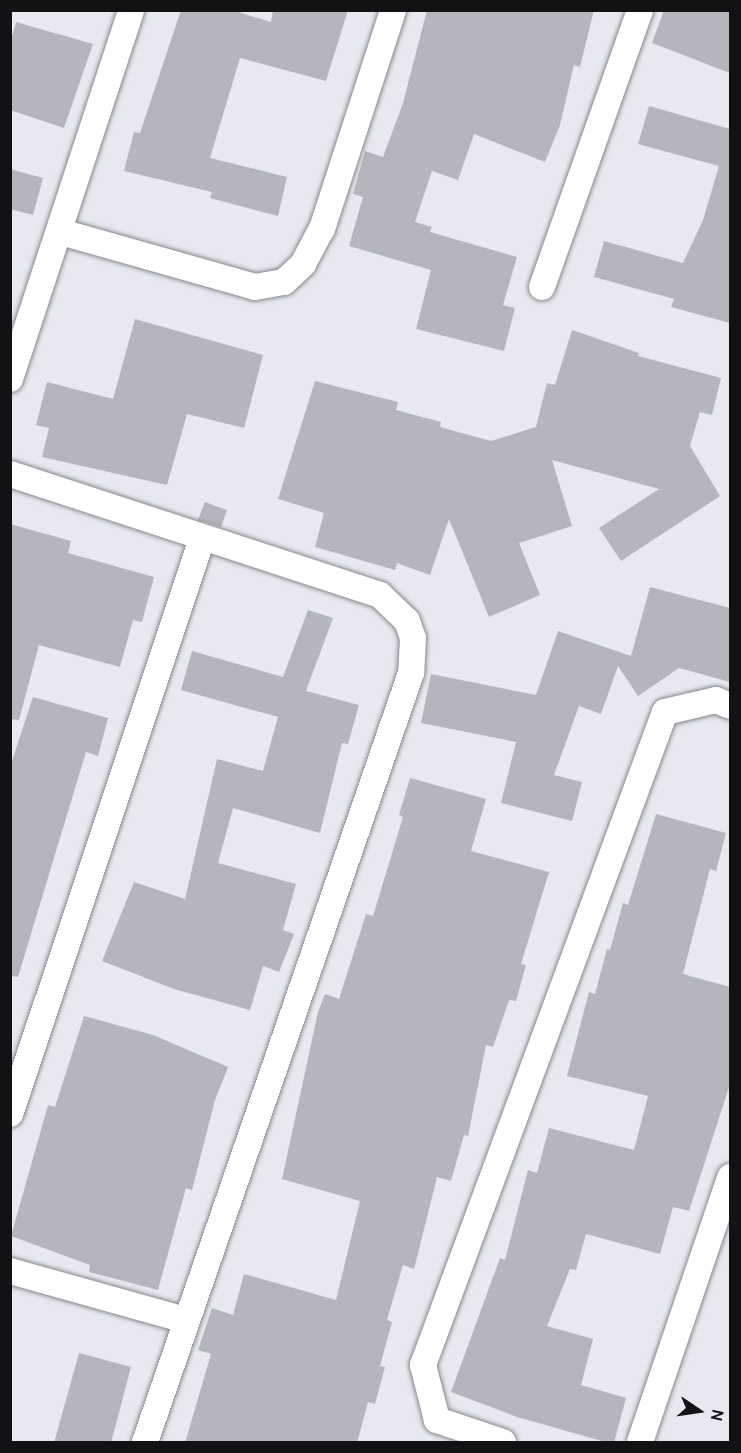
<!DOCTYPE html>
<style>
body{margin:0}
#map{position:relative;width:741px;height:1453px;overflow:hidden;background:#e7e8f0;font-family:Cabin,sans-serif}
div>[style]{position:absolute}
.building>*{inset:0;background:#b5b6bd}
.roads{filter:drop-shadow(0 0 2px #87888f) drop-shadow(0 0 2px #87888f)}
.street>*{height:26px;margin:-13px;padding:0 13px;transform-origin:13px;border-radius:13px;background:#fff}
span{translate:-50% -50%;white-space:nowrap;text-align:center;line-height:1.15;-webkit-text-stroke:4.5px #e7e8f0;paint-order:stroke}
.frame{position:absolute;inset:0;border:12px solid #121215;pointer-events:none}
.north{position:absolute;left:669px;top:1381px;width:60px;height:60px;-webkit-text-stroke:4px #e7e8f0;paint-order:stroke;rotate:103deg;font-size:16px;font-weight:700;line-height:24px;text-align:center;color:#121215}
.north::after{content:'';display:block;margin:auto;width:21px;height:27px;background:#121215;clip-path:polygon(50% 0,100% 100%,50% 72%,0 100%)}
</style>
<div id="map">
<div class="building">
<div style="clip-path:polygon(181px 10px,232px 10px,271px 22px,273px 10px,348px 10px,326px 81px,240px 58px,210px 158px,287px 177px,278px 216px,210px 198px,212px 192px,124px 171px,134px 132px,140px 133px)"></div>
<div style="clip-path:polygon(427px 10px,594px 10px,580px 67px,574px 65px,560px 125px,545px 162px,474px 134px,458px 180px,432px 171px,415px 222px,432px 227px,430px 232px,517px 257px,503px 305px,515px 308px,504px 351px,416px 329px,431px 270px,349px 246px,363px 197px,353px 194px,365px 151px,383px 157px,403px 103px)"></div>
<div style="clip-path:polygon(664px 10px,730px 10px,730px 73px,652px 43px)"></div>
<div style="clip-path:polygon(16px 22px,93px 44px,64px 128px,10px 110px,10px 44px)"></div>
<div style="clip-path:polygon(649px 106px,730px 129px,730px 323px,671px 307px,674px 299px,594px 277px,604px 241px,683px 263px,703px 220px,719px 166px,638px 144px)"></div>
<div style="clip-path:polygon(10px 169px,43px 178px,33px 215px,10px 209px)"></div>
<div style="clip-path:polygon(135px 319px,263px 355px,244px 428px,187px 414px,167px 485px,42px 457px,49px 428px,36px 425px,47px 382px,113px 399px)"></div>
<div style="clip-path:polygon(572px 330px,639px 353px,638px 356px,721px 378px,712px 415px,700px 412px,690px 446px,720px 496px,621px 561px,599px 528px,659px 489px,552px 460px,572px 526px,519px 543px,540px 595px,489px 617px,449px 519px,430px 575px,397px 563px,395px 570px,315px 547px,324px 513px,278px 499px,315px 381px,398px 402px,396px 410px,441px 422px,440px 427px,491px 441px,536px 427px,547px 383px,555px 385px)"></div>
<div style="clip-path:polygon(205px 502px,227px 510px,221px 527px,198px 520px)"></div>
<div style="clip-path:polygon(10px 524px,71px 541px,68px 553px,154px 577px,142px 622px,133px 620px,120px 667px,39px 645px,19px 720px,10px 719px)"></div>
<div style="clip-path:polygon(650px 587px,730px 608px,730px 682px,679px 668px,638px 696px,618px 666px,601px 714px,579px 706px,554px 775px,582px 782px,572px 821px,501px 803px,516px 742px,421px 723px,431px 674px,536px 695px,558px 631px,631px 656px)"></div>
<div style="clip-path:polygon(308px 610px,333px 618px,306px 691px,359px 705px,348px 744px,342px 743px,320px 833px,233px 808px,218px 863px,296px 884px,283px 930px,294px 934px,279px 972px,263px 966px,250px 1010px,174px 989px,102px 961px,134px 882px,185px 899px,217px 759px,263px 771px,278px 717px,181px 690px,192px 651px,283px 677px)"></div>
<div style="clip-path:polygon(33px 697px,108px 718px,98px 756px,86px 752px,18px 977px,10px 976px,10px 767px)"></div>
<div style="clip-path:polygon(410px 778px,486px 799px,471px 851px,549px 872px,521px 964px,526px 965px,516px 1001px,509px 1000px,493px 1047px,486px 1045px,468px 1136px,464px 1135px,451px 1181px,437px 1177px,414px 1269px,403px 1265px,387px 1320px,392px 1322px,380px 1366px,385px 1367px,375px 1404px,368px 1402px,357px 1443px,185px 1443px,211px 1354px,198px 1350px,212px 1308px,233px 1315px,244px 1274px,336px 1300px,360px 1201px,282px 1179px,318px 1012px,325px 994px,339px 999px,366px 914px,373px 916px,403px 817px,399px 815px)"></div>
<div style="clip-path:polygon(656px 814px,726px 833px,716px 871px,710px 869px,683px 974px,730px 987px,730px 1084px,689px 1211px,673px 1207px,660px 1254px,586px 1234px,576px 1270px,570px 1269px,547px 1326px,593px 1339px,581px 1385px,626px 1398px,614px 1443px,609px 1443px,517px 1417px,451px 1392px,500px 1258px,505px 1260px,528px 1170px,537px 1173px,549px 1128px,634px 1150px,648px 1096px,567px 1076px,589px 992px,595px 994px,607px 949px,610px 950px,623px 903px,628px 905px)"></div>
<div style="clip-path:polygon(84px 1016px,153px 1035px,228px 1067px,215px 1100px,192px 1190px,186px 1188px,158px 1290px,89px 1272px,90px 1265px,11px 1236px,48px 1105px,55px 1107px)"></div>
<div style="clip-path:polygon(79px 1353px,131px 1367px,111px 1443px,54px 1443px)"></div>
</div>
<div class="roads">
<div class="street">
<div style="left:61px;top:232px;width:202px;rotate:15.8deg"></div>
<div style="left:255px;top:287px;width:29px;rotate:-10deg"></div>
<div style="left:284px;top:282px;width:26px;rotate:-43deg"></div>
<div style="left:303px;top:264px;width:40px;rotate:-62deg"></div>
<div style="left:322px;top:229px;width:230px;rotate:-72deg"></div>
<div style="left:542px;top:287px;width:294px;rotate:-70.5deg"></div>
<div style="left:10px;top:379px;width:388px;rotate:-71.8deg"></div>
<div style="left:10px;top:474px;width:389px;rotate:18.1deg"></div>
<div style="left:380px;top:595px;width:37px;rotate:44deg"></div>
<div style="left:407px;top:621px;width:18px;rotate:71deg"></div>
<div style="left:413px;top:638px;width:35px;rotate:93deg"></div>
<div style="left:411px;top:673px;width:814px;rotate:109.08deg"></div>
<div style="left:10px;top:1114px;width:606px;rotate:-71.54deg"></div>
<div style="left:10px;top:1271px;width:183px;rotate:15.6deg"></div>
<div style="left:503px;top:1442px;width:70px;rotate:-161.6deg"></div>
<div style="left:437px;top:1420px;width:57px;rotate:-104.3deg"></div>
<div style="left:423px;top:1365px;width:696px;rotate:-69.67deg"></div>
<div style="left:665px;top:712px;width:52px;rotate:-13.2deg"></div>
<div style="left:716px;top:700px;width:15px;rotate:23deg"></div>
<div style="left:640px;top:1442px;width:280px;rotate:-71.2deg"></div>
</div>
</div>
<div class="frame"></div>
<div class="north">N</div>
</div>
